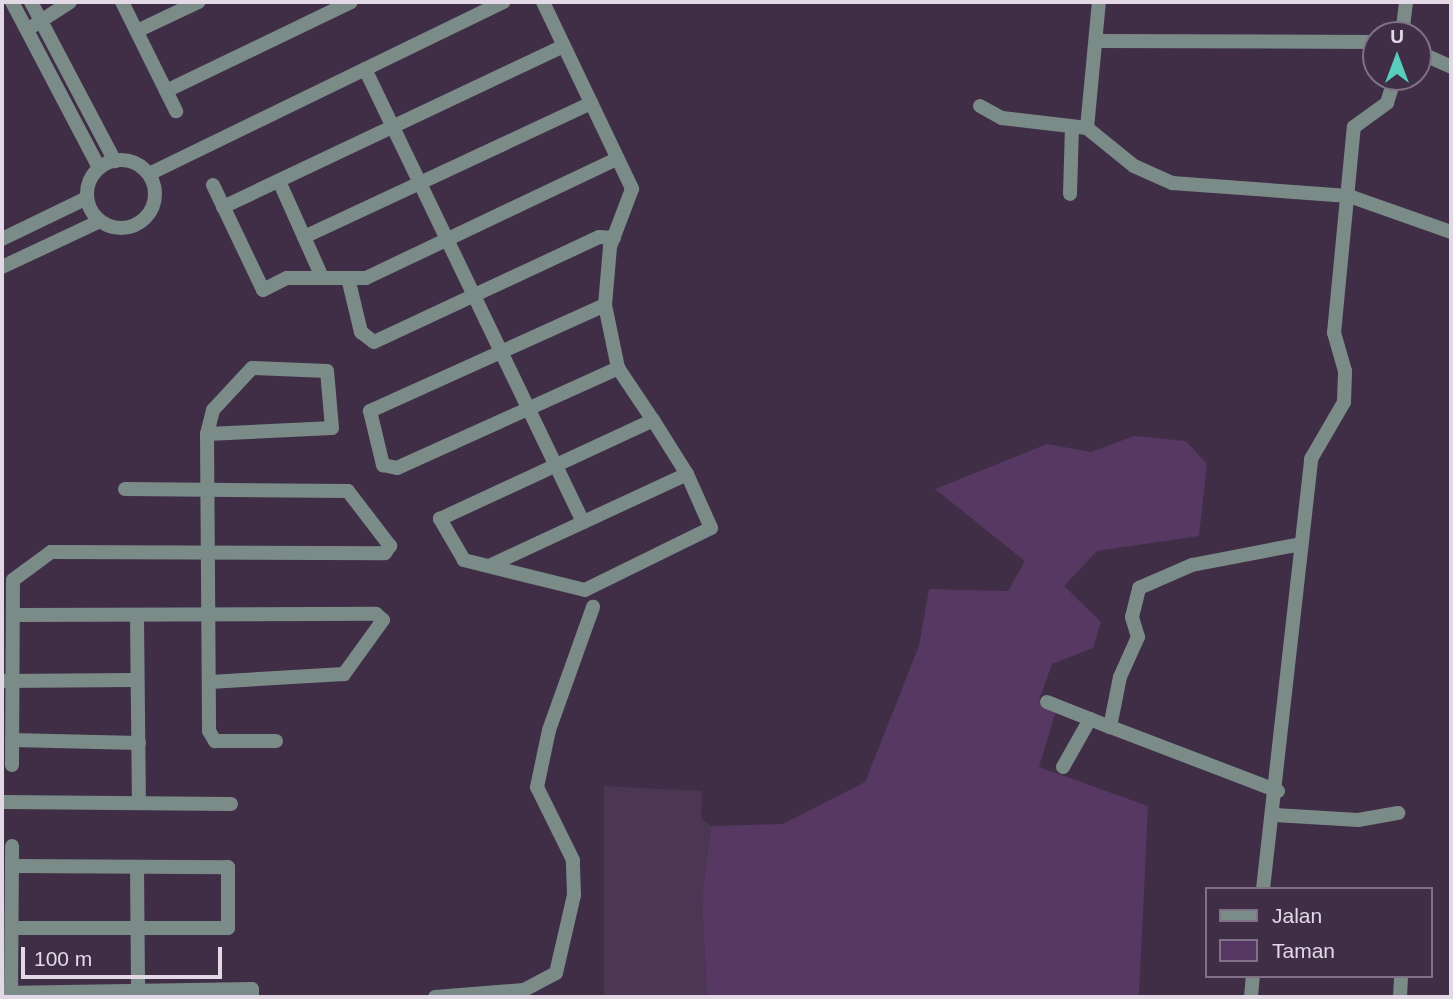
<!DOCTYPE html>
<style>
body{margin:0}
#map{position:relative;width:1453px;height:999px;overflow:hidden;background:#3f2e46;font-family:Helvetica,sans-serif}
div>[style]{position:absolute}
.built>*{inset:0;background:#4b3653}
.green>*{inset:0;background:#563862}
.street>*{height:14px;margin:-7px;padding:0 7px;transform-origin:7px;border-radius:7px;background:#7a8b88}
.street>.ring{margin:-7px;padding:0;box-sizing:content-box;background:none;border:14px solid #7a8b88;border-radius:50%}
span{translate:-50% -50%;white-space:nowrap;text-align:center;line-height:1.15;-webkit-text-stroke:7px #3f2e46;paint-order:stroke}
.frame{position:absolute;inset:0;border:4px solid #e2d8e6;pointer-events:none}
.legend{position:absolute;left:1205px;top:887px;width:228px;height:91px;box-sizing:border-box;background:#3f2e46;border:2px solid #807286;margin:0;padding:9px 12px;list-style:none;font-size:21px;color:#e2d8e6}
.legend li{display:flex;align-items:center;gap:14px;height:35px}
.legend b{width:35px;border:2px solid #807286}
.north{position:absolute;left:1362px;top:21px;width:70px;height:70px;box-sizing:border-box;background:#3f2e46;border:2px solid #807286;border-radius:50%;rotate:0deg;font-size:19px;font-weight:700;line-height:28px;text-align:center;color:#e2d8e6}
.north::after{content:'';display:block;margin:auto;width:24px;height:32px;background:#59cebe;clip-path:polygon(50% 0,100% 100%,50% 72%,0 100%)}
.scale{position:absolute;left:21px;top:947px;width:201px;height:32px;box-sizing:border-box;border:4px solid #e2d8e6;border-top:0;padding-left:9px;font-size:21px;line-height:24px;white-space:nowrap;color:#e2d8e6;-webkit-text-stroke:5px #3f2e46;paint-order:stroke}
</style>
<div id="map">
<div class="built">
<div style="clip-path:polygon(604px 786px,702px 791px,701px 818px,711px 826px,702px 900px,707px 997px,604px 997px)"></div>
</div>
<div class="green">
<div style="clip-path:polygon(1134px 436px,1186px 441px,1207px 464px,1199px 536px,1097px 551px,1064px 586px,1101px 622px,1093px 648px,1052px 664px,1039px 700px,1056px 711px,1039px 767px,1148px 806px,1139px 997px,707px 997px,702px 900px,711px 826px,783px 824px,865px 782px,919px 646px,929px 589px,1008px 591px,1025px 561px,935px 489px,1047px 444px,1091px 452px)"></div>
</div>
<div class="street">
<div style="left:12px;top:2px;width:187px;rotate:62.3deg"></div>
<div style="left:31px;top:2px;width:180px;rotate:62.2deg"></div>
<div style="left:122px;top:2px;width:122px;rotate:63.6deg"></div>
<div style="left:543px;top:2px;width:207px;rotate:64.5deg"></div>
<div style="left:632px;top:189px;width:62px;rotate:110.8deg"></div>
<div style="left:610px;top:247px;width:58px;rotate:94.9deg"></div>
<div style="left:605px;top:305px;width:64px;rotate:78.3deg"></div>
<div style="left:618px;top:368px;width:63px;rotate:56.1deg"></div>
<div style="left:653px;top:420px;width:64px;rotate:57.8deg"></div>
<div style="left:687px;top:474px;width:59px;rotate:66deg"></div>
<div style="left:711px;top:528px;width:140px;rotate:153.8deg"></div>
<div style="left:585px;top:590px;width:125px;rotate:-166.1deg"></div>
<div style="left:464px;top:560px;width:48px;rotate:-120.3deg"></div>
<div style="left:440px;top:519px;width:235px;rotate:-24.9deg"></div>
<div style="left:33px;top:26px;width:44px;rotate:-33deg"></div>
<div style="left:137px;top:31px;width:68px;rotate:-25.4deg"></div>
<div style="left:1402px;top:35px;width:33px;rotate:-83deg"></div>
<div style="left:1097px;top:41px;width:279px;rotate:0.2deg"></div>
<div style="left:1418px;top:52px;width:36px;rotate:24deg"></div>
<div style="left:365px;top:69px;width:503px;rotate:64.3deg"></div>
<div style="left:166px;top:91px;width:205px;rotate:-25.7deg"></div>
<div style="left:980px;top:106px;width:25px;rotate:29deg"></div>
<div style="left:1002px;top:118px;width:86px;rotate:6.7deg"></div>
<div style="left:1087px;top:128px;width:60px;rotate:39deg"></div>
<div style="left:1134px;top:166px;width:42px;rotate:24.1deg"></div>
<div style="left:1172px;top:183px;width:177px;rotate:4.2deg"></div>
<div style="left:1349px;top:196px;width:108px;rotate:19.4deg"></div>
<div style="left:1087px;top:128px;width:127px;rotate:-84.6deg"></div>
<div class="ring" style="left:87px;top:160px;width:54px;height:54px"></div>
<div style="left:149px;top:174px;width:394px;rotate:-25.9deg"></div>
<div style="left:279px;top:181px;width:105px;rotate:65.9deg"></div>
<div style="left:213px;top:185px;width:116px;rotate:64.5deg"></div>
<div style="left:263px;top:290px;width:27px;rotate:-27deg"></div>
<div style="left:287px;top:278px;width:79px"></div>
<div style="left:366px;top:278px;width:278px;rotate:-25.4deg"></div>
<div style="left:1070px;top:194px;width:67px;rotate:-88.3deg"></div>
<div style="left:223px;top:207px;width:377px;rotate:-25.3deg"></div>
<div style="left:304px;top:237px;width:317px;rotate:-25deg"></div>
<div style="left:2px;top:239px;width:94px;rotate:-25.8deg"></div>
<div style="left:2px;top:267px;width:108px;rotate:-25.1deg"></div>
<div style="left:348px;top:278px;width:56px;rotate:76.5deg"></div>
<div style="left:361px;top:332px;width:16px;rotate:38deg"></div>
<div style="left:374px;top:342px;width:248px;rotate:-25deg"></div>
<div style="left:599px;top:237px;width:15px;rotate:4deg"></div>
<div style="left:605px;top:305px;width:258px;rotate:155.7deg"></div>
<div style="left:370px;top:411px;width:56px;rotate:76.5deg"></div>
<div style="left:383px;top:465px;width:14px;rotate:12deg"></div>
<div style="left:397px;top:468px;width:243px;rotate:-24.3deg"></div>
<div style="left:207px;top:434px;width:125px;rotate:-2.7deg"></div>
<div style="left:332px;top:428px;width:57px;rotate:-95deg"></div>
<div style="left:327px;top:371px;width:75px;rotate:-177.7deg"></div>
<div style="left:252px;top:368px;width:57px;rotate:132.9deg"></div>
<div style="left:213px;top:410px;width:25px;rotate:104deg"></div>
<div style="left:207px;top:434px;width:297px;rotate:89.6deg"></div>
<div style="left:209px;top:731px;width:12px;rotate:59deg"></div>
<div style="left:215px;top:741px;width:61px"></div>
<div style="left:491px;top:565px;width:216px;rotate:-24.9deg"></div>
<div style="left:14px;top:615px;width:362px;rotate:-0.2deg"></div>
<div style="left:376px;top:614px;width:9px;rotate:41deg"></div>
<div style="left:383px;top:620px;width:67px;rotate:125.8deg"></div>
<div style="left:344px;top:674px;width:134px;rotate:176.6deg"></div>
<div style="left:137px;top:617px;width:186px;rotate:89.4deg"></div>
<div style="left:2px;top:681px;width:133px;rotate:-0.4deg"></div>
<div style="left:1047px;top:702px;width:46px;rotate:21.6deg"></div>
<div style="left:12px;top:740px;width:127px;rotate:1.4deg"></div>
<div style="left:12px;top:765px;width:185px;rotate:-89.7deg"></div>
<div style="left:13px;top:580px;width:47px;rotate:-36.4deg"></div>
<div style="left:51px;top:552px;width:334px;rotate:0.2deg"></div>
<div style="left:385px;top:553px;width:9px;rotate:-54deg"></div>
<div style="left:390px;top:546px;width:69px;rotate:-127.4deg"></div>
<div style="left:348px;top:491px;width:223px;rotate:-179.5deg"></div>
<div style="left:1063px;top:767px;width:55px;rotate:-60.6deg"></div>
<div style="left:1090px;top:719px;width:22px;rotate:22deg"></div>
<div style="left:1278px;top:791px;width:180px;rotate:-159.1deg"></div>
<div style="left:1110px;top:727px;width:51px;rotate:-78.7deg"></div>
<div style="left:1120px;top:677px;width:44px;rotate:-65.8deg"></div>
<div style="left:1138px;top:637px;width:21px;rotate:-107deg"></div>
<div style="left:1132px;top:617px;width:30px;rotate:-76deg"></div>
<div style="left:1139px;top:588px;width:58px;rotate:-23.5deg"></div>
<div style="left:1192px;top:565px;width:111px;rotate:-10.9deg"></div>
<div style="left:2px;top:802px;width:229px;rotate:0.5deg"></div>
<div style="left:1275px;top:815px;width:83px;rotate:3.4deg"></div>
<div style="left:1358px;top:820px;width:41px;rotate:-9.9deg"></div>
<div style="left:12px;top:866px;width:216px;rotate:0.3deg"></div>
<div style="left:228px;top:867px;width:61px;rotate:90deg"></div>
<div style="left:228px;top:928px;width:216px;rotate:180deg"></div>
<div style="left:137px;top:867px;width:124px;rotate:89.5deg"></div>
<div style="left:1263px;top:889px;width:433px;rotate:-83.6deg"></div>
<div style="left:1311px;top:459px;width:66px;rotate:-59.9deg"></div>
<div style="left:1344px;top:402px;width:31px;rotate:-88deg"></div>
<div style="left:1345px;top:371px;width:40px;rotate:-106deg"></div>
<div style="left:1334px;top:333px;width:207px;rotate:-84.5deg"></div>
<div style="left:1354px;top:127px;width:41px;rotate:-36deg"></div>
<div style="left:1387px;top:103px;width:27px;rotate:-73deg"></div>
<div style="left:2px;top:993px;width:250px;rotate:-0.9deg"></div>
<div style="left:252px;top:989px;width:8px;rotate:90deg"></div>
<div style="left:11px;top:997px;width:151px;rotate:-89.6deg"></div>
<div style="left:435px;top:997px;width:89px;rotate:-4.5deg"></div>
<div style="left:524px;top:990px;width:36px;rotate:-28deg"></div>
<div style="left:556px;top:973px;width:80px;rotate:-77deg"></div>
<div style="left:574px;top:895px;width:35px;rotate:-92deg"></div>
<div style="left:573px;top:860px;width:81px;rotate:-116.3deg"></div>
<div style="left:537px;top:787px;width:58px;rotate:-78.1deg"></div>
<div style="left:549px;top:730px;width:131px;rotate:-70.3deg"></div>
<div style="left:1251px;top:997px;width:21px;rotate:-85deg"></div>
<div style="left:1400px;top:997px;width:21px;rotate:-87deg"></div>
</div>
<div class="frame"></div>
<ul class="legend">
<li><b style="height:9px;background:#7a8b88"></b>Jalan</li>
<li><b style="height:19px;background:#563862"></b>Taman</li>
</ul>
<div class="north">U</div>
<div class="scale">100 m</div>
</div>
